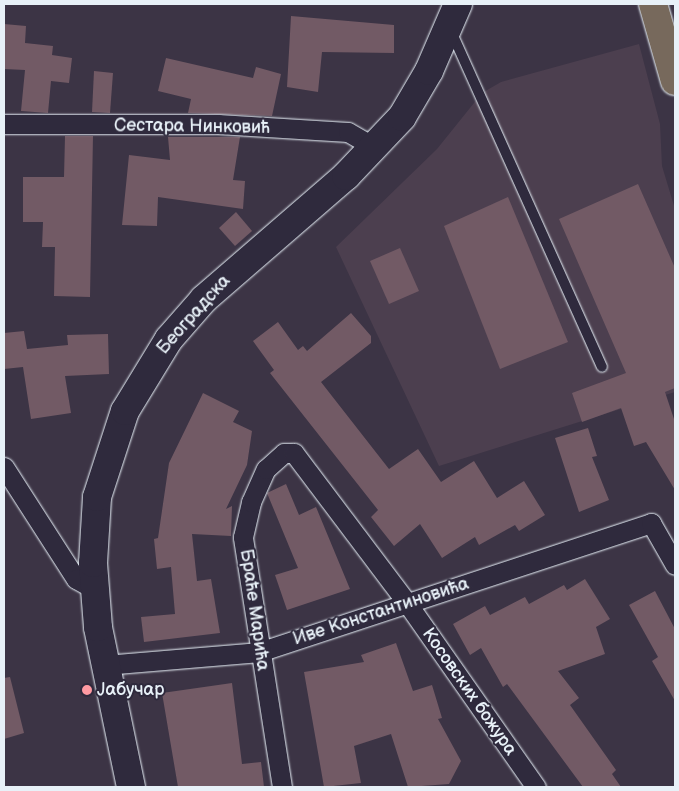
<!DOCTYPE html>
<meta charset="utf-8">
<style>
body{margin:0}
#map{position:relative;width:679px;height:791px;overflow:hidden;background:#3c3445;font-family:"Balsamiq Sans",sans-serif}
div>[style]{position:absolute}
.built>*{inset:0;background:#4c3f4f}
.building>*{inset:0;background:#725a65}
.roads{filter:drop-shadow(0 0 1px #e8f1f8) drop-shadow(0 0 1px #e8f1f8)}
.lane>*{height:10px;margin:-5px;padding:0 5px;transform-origin:5px;border-radius:5px;background:#2f2a3d}
.street>*{height:19px;margin:-9.5px;padding:0 9.5px;transform-origin:9.5px;border-radius:9.5px;background:#2f2a3d}
.secondary>*{height:28px;margin:-14px;padding:0 14px;transform-origin:14px;border-radius:14px;background:#2f2a3d}
.primary>*{height:28px;margin:-14px;padding:0 14px;transform-origin:14px;border-radius:14px;background:#77695c}
.dots>*{width:14px;height:14px;translate:-50% -50%;box-sizing:border-box;border:2px solid #2f2a3d;border-radius:50%}
span{translate:-50% -50%;white-space:nowrap;text-align:center;line-height:1.15;-webkit-text-stroke:4px #2f2a3d;paint-order:stroke}
.street-label{font-size:18px;color:#e8f1f8}
.poi-label{font-size:18px;color:#e8f1f8}
.left{translate:0 -50%;text-align:left}
.frame{position:absolute;inset:0;border:5px solid #e8f1f8;pointer-events:none}
</style>
<div id="map">
<div class="built">
<div style="clip-path:polygon(639px 44px,660px 124px,662px 166px,675px 209px,675px 392px,439px 466px,336px 247px,437px 149px,482px 93px,501px 82px)"></div>
</div>
<div class="building">
<div style="clip-path:polygon(291px 16px,394px 25px,394px 53px,322px 52px,318px 92px,287px 87px)"></div>
<div style="clip-path:polygon(4px 24px,26px 26px,25px 43px,53px 46px,52px 55px,72px 58px,69px 83px,51px 81px,48px 113px,21px 111px,25px 70px,4px 69px)"></div>
<div style="clip-path:polygon(166px 58px,253px 78px,256px 67px,281px 74px,272px 116px,188px 113px,191px 99px,158px 91px)"></div>
<div style="clip-path:polygon(94px 71px,113px 73px,110px 113px,92px 112px)"></div>
<div style="clip-path:polygon(65px 136px,93px 136px,90px 297px,54px 296px,55px 247px,42px 247px,43px 222px,23px 222px,23px 177px,64px 177px)"></div>
<div style="clip-path:polygon(168px 137px,240px 137px,233px 180px,245px 181px,243px 209px,158px 197px,157px 226px,122px 225px,129px 155px,170px 160px)"></div>
<div style="clip-path:polygon(638px 184px,675px 268px,675px 388px,665px 392px,675px 422px,675px 490px,646px 442px,634px 446px,621px 408px,582px 422px,572px 393px,626px 373px,559px 219px)"></div>
<div style="clip-path:polygon(508px 197px,568px 342px,500px 369px,444px 226px)"></div>
<div style="clip-path:polygon(236px 212px,252px 231px,235px 246px,219px 228px)"></div>
<div style="clip-path:polygon(400px 248px,419px 291px,389px 304px,370px 261px)"></div>
<div style="clip-path:polygon(351px 313px,371px 336px,371px 343px,321px 382px,389px 469px,418px 449px,441px 482px,474px 461px,497px 498px,524px 481px,545px 515px,519px 531px,515px 525px,479px 545px,475px 537px,442px 558px,420px 524px,394px 546px,371px 517px,378px 510px,270px 373px,274px 370px,253px 341px,278px 322px,298px 350px,303px 346px,307px 351px)"></div>
<div style="clip-path:polygon(24px 331px,27px 349px,68px 345px,67px 335px,108px 334px,109px 374px,65px 376px,71px 413px,31px 419px,23px 367px,4px 369px,4px 333px)"></div>
<div style="clip-path:polygon(203px 393px,239px 411px,233px 422px,252px 431px,247px 465px,226px 509px,232px 506px,231px 536px,192px 534px,197px 581px,211px 579px,220px 633px,144px 642px,141px 617px,175px 614px,171px 567px,157px 569px,154px 539px,158px 538px,169px 463px)"></div>
<div style="clip-path:polygon(588px 428px,597px 456px,592px 457px,609px 500px,579px 512px,555px 438px)"></div>
<div style="clip-path:polygon(286px 484px,299px 515px,316px 507px,350px 589px,287px 610px,275px 575px,298px 568px,267px 493px)"></div>
<div style="clip-path:polygon(585px 579px,610px 619px,596px 627px,605px 654px,558px 671px,579px 698px,570px 705px,616px 770px,612px 774px,621px 787px,583px 787px,507px 684px,503px 687px,481px 648px,470px 655px,453px 624px,485px 606px,490px 615px,525px 597px,529px 604px,564px 585px,567px 590px)"></div>
<div style="clip-path:polygon(655px 591px,675px 629px,675px 701px,652px 661px,658px 657px,629px 605px)"></div>
<div style="clip-path:polygon(396px 643px,413px 691px,432px 685px,442px 718px,438px 719px,461px 761px,449px 784px,408px 787px,391px 734px,354px 746px,361px 783px,324px 787px,304px 672px,364px 662px,361px 655px)"></div>
<div style="clip-path:polygon(10px 677px,24px 733px,4px 739px,4px 678px)"></div>
<div style="clip-path:polygon(232px 683px,242px 764px,261px 762px,264px 787px,178px 787px,162px 693px)"></div>
</div>
<div class="roads">
<div class="lane">
<div style="left:451px;top:31px;width:368px;rotate:65.8deg"></div>
</div>
<div class="street">
<div style="left:4px;top:124px;width:214px"></div>
<div style="left:218px;top:124px;width:130px;rotate:3.5deg"></div>
<div style="left:348px;top:132px;width:32px;rotate:30deg"></div>
<div style="left:4px;top:467px;width:133px;rotate:57.3deg"></div>
<div style="left:76px;top:579px;width:21px;rotate:29deg"></div>
<div style="left:105px;top:665px;width:155px;rotate:-4.8deg"></div>
<div style="left:259px;top:652px;width:413px;rotate:-18.2deg"></div>
<div style="left:651px;top:523px;width:48px;rotate:60.3deg"></div>
<div style="left:282px;top:787px;width:253px;rotate:-98.9deg"></div>
<div style="left:243px;top:537px;width:36px;rotate:-77deg"></div>
<div style="left:251px;top:502px;width:36px;rotate:-66deg"></div>
<div style="left:266px;top:469px;width:24px;rotate:-42deg"></div>
<div style="left:284px;top:453px;width:10px"></div>
<div style="left:294px;top:453px;width:188px;rotate:53deg"></div>
<div style="left:407px;top:603px;width:225px;rotate:55deg"></div>
</div>
<div class="secondary">
<div style="left:131px;top:787px;width:163px;rotate:-101.7deg"></div>
<div style="left:98px;top:627px;width:64px;rotate:-94.5deg"></div>
<div style="left:93px;top:563px;width:66px;rotate:-86.5deg"></div>
<div style="left:97px;top:497px;width:90px;rotate:-72deg"></div>
<div style="left:125px;top:411px;width:84px;rotate:-58.6deg"></div>
<div style="left:169px;top:339px;width:53px;rotate:-48.8deg"></div>
<div style="left:204px;top:299px;width:188px;rotate:-40.9deg"></div>
<div style="left:346px;top:176px;width:81px;rotate:-46.5deg"></div>
<div style="left:402px;top:117px;width:53px;rotate:-59.6deg"></div>
<div style="left:429px;top:71px;width:73px;rotate:-66.6deg"></div>
</div>
<div class="primary">
<div style="left:653px;top:4px;width:80px;rotate:74.1deg"></div>
</div>
</div>
<div class="dots">
<div style="left:87px;top:690px;background:#ff9aa2"></div>
</div>
<div class="street-label">
<span style="left:192px;top:127px;rotate:1deg">Сестара Нинковић</span>
<span style="left:194px;top:315px;rotate:-48deg">Београдска</span>
<span style="left:254px;top:610px;rotate:82deg">Браће Марића</span>
<span style="left:381px;top:612px;rotate:-18deg">Иве Константиновића</span>
<span style="left:469px;top:692px;rotate:55deg">Косовских божура</span>
</div>
<div class="poi-label">
<span class="left" style="left:97px;top:690px">Јабучар</span>
</div>
<div class="frame"></div>
</div>
